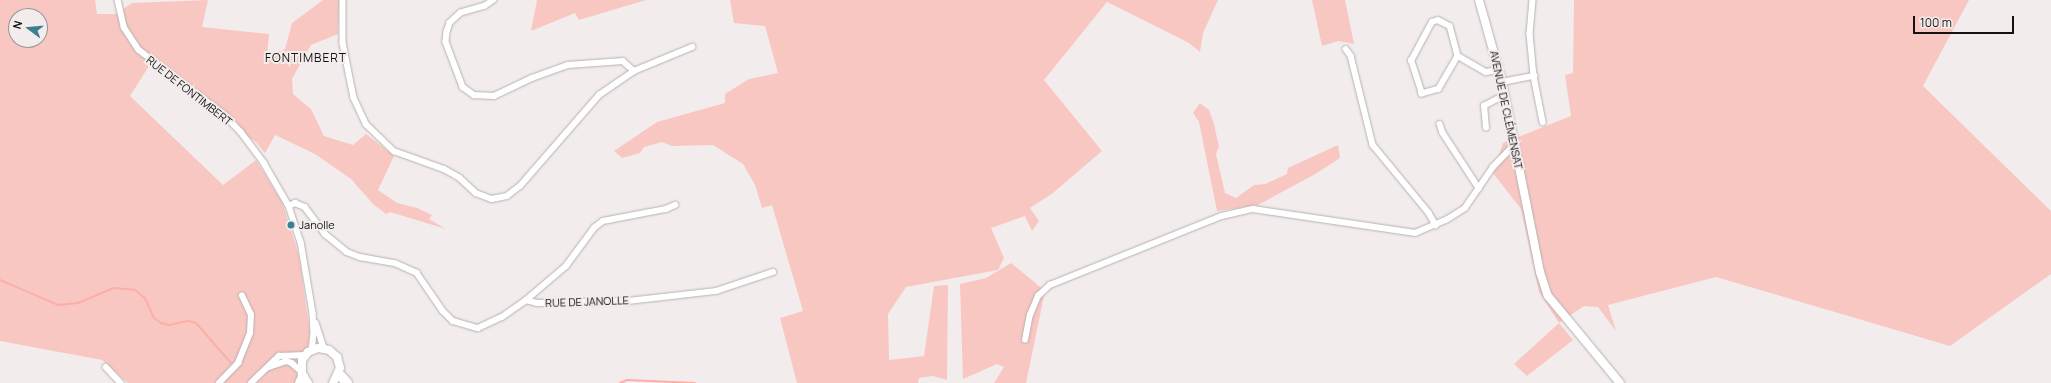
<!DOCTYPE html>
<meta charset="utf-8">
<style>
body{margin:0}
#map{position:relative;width:2051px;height:383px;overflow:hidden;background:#f3ecec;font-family:Manrope,sans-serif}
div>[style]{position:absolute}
.green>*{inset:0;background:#f8c7c2}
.stream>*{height:2px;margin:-1px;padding:0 1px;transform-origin:1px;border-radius:1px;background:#fcaea7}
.roads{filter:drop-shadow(0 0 1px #b7b1b0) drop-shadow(0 0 1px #b7b1b0)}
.street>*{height:5.5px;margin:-2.75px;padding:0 2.75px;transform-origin:2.75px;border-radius:2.75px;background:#fff}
.secondary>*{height:8px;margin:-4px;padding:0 4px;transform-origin:4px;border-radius:4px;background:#fff}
.highway>*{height:10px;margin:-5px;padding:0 5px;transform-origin:5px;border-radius:5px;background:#fff}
.dots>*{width:11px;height:11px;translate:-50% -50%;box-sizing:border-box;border:2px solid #f3ecec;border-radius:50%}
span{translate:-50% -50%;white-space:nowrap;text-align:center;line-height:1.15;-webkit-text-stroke:4px #f3ecec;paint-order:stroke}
.street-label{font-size:11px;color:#131111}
.poi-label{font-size:11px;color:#131111}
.left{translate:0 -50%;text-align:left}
.neighbourhood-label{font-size:12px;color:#131111;letter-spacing:1px}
.north{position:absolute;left:8px;top:8px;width:40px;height:40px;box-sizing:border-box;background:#f3ecec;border:1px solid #999494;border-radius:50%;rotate:286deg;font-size:11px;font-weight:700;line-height:16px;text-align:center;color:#131111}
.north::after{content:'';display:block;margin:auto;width:14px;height:18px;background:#3c808f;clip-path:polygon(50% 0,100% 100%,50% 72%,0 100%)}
.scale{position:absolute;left:1913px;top:16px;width:101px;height:18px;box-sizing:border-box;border:2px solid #131111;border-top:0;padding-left:5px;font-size:12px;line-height:14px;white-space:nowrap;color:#131111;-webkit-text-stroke:3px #f3ecec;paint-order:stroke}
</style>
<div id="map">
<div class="green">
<div style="clip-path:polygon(evenodd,0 0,95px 0,97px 14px,116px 14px,132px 3px,208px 0,202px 27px,269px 34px,267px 55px,285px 49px,292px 23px,323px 0,339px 0,338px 34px,311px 45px,292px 79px,293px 94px,311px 109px,324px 136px,353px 145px,366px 134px,394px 156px,378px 190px,397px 203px,417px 208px,432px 215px,429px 219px,446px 229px,390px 212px,386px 214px,373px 204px,351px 179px,315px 154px,275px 135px,265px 153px,256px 142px,149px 66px,130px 96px,223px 185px,256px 160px,282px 202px,299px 256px,310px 333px,303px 383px,128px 383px,102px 360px,0 341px,0 0,16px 16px,40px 16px,40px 40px,16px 40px,16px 16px)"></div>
<div style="clip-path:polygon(537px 0,646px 0,579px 20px,575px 13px,531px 31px)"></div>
<div style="clip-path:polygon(730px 0,1218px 0,1203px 33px,1200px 52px,1189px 43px,1107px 2px,1044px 80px,1102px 151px,1053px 193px,1030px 208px,1039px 221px,1032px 231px,1025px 216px,991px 228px,1004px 258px,998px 270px,906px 287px,888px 314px,889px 360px,924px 356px,934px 286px,948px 285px,947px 380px,933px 376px,919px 378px,918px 383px,797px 383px,780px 318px,803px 311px,772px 205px,762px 208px,755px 185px,743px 164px,713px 145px,672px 146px,662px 142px,644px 147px,640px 153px,622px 158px,614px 151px,657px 122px,725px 103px,725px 94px,749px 79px,778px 73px,765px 26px,734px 23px)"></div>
<div style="clip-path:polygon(1312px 0,1345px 0,1354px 44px,1338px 41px,1322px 46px)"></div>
<div style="clip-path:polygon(1574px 0,1969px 0,1923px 86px,2051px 211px,2051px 274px,1950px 346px,1716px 277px,1608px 305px,1616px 331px,1598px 307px,1584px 306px,1559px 323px,1573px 340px,1527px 376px,1514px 364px,1559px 323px,1539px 292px,1521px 209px,1493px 173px,1503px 143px,1571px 116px,1565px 75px,1573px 73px)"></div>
<div style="clip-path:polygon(1200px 103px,1209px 110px,1214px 124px,1219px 147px,1216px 154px,1225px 193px,1236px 198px,1254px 185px,1265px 184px,1287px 174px,1288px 168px,1338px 145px,1340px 158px,1317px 173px,1258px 205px,1217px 211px,1199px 122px,1193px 113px)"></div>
<div style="clip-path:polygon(1011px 263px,1045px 291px,1026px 383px,994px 383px,1004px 367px,997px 364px,963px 379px,960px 284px,986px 278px)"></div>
</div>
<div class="stream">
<div style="left:0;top:280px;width:63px;rotate:23.3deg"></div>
<div style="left:58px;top:305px;width:20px;rotate:-6deg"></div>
<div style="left:78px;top:303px;width:39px;rotate:-23deg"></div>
<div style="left:114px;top:288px;width:21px;rotate:5deg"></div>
<div style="left:135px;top:290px;width:13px;rotate:39deg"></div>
<div style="left:145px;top:298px;width:22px;rotate:66deg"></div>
<div style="left:154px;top:318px;width:9px;rotate:36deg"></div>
<div style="left:161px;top:323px;width:8px;rotate:14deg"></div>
<div style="left:169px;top:325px;width:19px;rotate:-12deg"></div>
<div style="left:188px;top:321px;width:8px;rotate:14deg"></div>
<div style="left:196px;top:323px;width:53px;rotate:48.8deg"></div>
<div style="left:620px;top:383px;width:8px;rotate:-23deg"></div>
<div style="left:627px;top:380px;width:68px;rotate:2.5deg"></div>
</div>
<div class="roads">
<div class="street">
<div style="left:118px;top:0;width:28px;rotate:77deg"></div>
<div style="left:124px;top:27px;width:27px;rotate:57deg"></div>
<div style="left:139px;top:50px;width:108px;rotate:37.1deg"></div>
<div style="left:225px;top:115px;width:23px;rotate:47deg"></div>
<div style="left:241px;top:132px;width:39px;rotate:53deg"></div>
<div style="left:264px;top:163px;width:50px;rotate:59.8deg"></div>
<div style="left:289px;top:206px;width:38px;rotate:72deg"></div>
<div style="left:301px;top:242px;width:72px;rotate:80.4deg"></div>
<div style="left:313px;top:313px;width:21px;rotate:87deg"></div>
<div style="left:314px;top:334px;width:16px;rotate:97deg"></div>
<div style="left:343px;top:0;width:43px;rotate:90deg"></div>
<div style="left:343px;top:43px;width:56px;rotate:78.7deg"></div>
<div style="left:354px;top:98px;width:29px;rotate:65deg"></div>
<div style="left:366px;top:124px;width:39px;rotate:44deg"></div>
<div style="left:394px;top:151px;width:53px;rotate:19.8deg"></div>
<div style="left:444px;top:169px;width:18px;rotate:29deg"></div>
<div style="left:460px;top:178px;width:22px;rotate:43deg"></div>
<div style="left:476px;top:193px;width:17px;rotate:21deg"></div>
<div style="left:492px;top:199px;width:15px;rotate:-11deg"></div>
<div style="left:507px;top:196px;width:16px;rotate:-38deg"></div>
<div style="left:520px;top:186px;width:121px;rotate:-49deg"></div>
<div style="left:599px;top:95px;width:42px;rotate:-34.4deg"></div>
<div style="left:634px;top:71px;width:63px;rotate:-22.5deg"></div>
<div style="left:494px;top:0;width:11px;rotate:146deg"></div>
<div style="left:485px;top:6px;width:25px;rotate:164deg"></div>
<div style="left:461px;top:13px;width:15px;rotate:138deg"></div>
<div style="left:450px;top:23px;width:9px;rotate:108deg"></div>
<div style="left:447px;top:32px;width:10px;rotate:96deg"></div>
<div style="left:446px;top:42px;width:48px;rotate:69.3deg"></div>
<div style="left:463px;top:87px;width:14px;rotate:36deg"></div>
<div style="left:474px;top:95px;width:20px;rotate:3deg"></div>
<div style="left:494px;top:96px;width:42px;rotate:-25.3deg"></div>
<div style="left:532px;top:78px;width:38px;rotate:-20deg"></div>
<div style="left:568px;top:65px;width:55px;rotate:-4.2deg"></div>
<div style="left:623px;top:61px;width:15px;rotate:42deg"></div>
<div style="left:1533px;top:0;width:34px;rotate:95deg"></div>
<div style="left:1530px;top:34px;width:42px;rotate:84.6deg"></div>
<div style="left:1534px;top:76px;width:47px;rotate:78.9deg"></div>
<div style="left:1438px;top:20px;width:13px;rotate:27deg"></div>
<div style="left:1450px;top:26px;width:31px;rotate:75deg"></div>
<div style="left:1458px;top:56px;width:38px;rotate:120deg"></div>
<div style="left:1439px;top:89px;width:18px;rotate:164deg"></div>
<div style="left:1422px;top:94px;width:35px;rotate:-108deg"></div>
<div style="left:1411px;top:61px;width:44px;rotate:-61.7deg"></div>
<div style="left:1432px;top:22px;width:6px;rotate:-18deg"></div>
<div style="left:1346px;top:49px;width:9px;rotate:54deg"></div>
<div style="left:1351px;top:56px;width:92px;rotate:76.1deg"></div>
<div style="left:1373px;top:145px;width:88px;rotate:50.5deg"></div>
<div style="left:1429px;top:213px;width:14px;rotate:60deg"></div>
<div style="left:1458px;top:56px;width:32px;rotate:30deg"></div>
<div style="left:1486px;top:72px;width:13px;rotate:-9deg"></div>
<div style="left:1502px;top:82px;width:33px;rotate:-11deg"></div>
<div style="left:1440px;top:124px;width:9px;rotate:72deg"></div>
<div style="left:1443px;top:133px;width:66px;rotate:56.8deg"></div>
<div style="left:1486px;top:128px;width:22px;rotate:-95deg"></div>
<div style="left:1484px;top:106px;width:24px;rotate:-28deg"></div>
<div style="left:289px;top:206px;width:7px;rotate:-27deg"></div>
<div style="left:295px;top:203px;width:11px;rotate:22deg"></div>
<div style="left:305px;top:207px;width:34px;rotate:53deg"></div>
<div style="left:325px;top:234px;width:28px;rotate:39deg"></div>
<div style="left:347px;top:252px;width:14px;rotate:21deg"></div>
<div style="left:360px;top:257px;width:36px;rotate:10deg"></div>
<div style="left:395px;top:263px;width:24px;rotate:24deg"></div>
<div style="left:417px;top:273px;width:46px;rotate:55.6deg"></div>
<div style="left:443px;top:311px;width:14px;rotate:45deg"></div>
<div style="left:453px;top:321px;width:26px;rotate:16deg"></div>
<div style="left:478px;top:328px;width:26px;rotate:-25deg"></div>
<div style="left:502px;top:317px;width:29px;rotate:-35deg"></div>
<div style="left:526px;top:300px;width:11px;rotate:15deg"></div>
<div style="left:537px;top:303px;width:91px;rotate:-1.3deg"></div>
<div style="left:628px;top:301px;width:89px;rotate:-6.5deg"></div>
<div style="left:716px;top:291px;width:60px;rotate:-18.4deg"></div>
<div style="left:526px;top:300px;width:52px;rotate:-40.4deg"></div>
<div style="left:566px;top:266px;width:47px;rotate:-53.6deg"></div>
<div style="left:594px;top:228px;width:11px;rotate:-38deg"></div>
<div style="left:603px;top:221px;width:64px;rotate:-10.8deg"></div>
<div style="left:666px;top:209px;width:10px;rotate:-24deg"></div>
<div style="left:316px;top:323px;width:26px;rotate:72deg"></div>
<div style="left:1025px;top:340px;width:25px;rotate:-79deg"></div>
<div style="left:1030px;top:315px;width:21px;rotate:-67deg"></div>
<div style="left:1038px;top:296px;width:16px;rotate:-43deg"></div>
<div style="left:1050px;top:285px;width:185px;rotate:-21.9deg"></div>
<div style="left:1222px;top:216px;width:32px;rotate:-13deg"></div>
<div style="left:1253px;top:209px;width:164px;rotate:8.4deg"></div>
<div style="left:1415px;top:233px;width:34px;rotate:-23deg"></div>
<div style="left:1446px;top:220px;width:22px;rotate:-32deg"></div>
<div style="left:1465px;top:208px;width:50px;rotate:-55.7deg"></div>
<div style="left:1493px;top:167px;width:29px;rotate:-46deg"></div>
<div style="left:106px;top:367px;width:22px;rotate:47deg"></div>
<div style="left:269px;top:367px;width:18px;rotate:-19deg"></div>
<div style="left:286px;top:361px;width:6px;rotate:18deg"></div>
<div style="left:292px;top:363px;width:12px;rotate:42deg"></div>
<div style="left:219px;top:383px;width:28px;rotate:-46deg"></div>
<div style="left:238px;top:363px;width:32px;rotate:-68deg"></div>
<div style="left:250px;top:333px;width:18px;rotate:-87deg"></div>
<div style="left:251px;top:315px;width:21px;rotate:-115deg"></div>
<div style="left:251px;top:383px;width:39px;rotate:-44deg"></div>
<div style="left:279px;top:356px;width:26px;rotate:-2deg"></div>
</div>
<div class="secondary">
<div style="left:1479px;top:0;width:85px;rotate:74.3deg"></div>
<div style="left:1502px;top:82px;width:194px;rotate:78.7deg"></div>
<div style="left:1540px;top:272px;width:25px;rotate:72deg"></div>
<div style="left:1548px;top:296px;width:113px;rotate:50.4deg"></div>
<div style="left:308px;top:383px;width:11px;rotate:-124deg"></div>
<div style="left:302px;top:374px;width:14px;rotate:-90deg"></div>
<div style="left:302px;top:360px;width:10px;rotate:-53deg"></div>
<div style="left:308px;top:352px;width:11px;rotate:-22deg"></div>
<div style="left:318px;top:348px;width:11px;rotate:10deg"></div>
<div style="left:329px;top:350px;width:11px;rotate:41deg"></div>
<div style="left:337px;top:357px;width:11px;rotate:75deg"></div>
<div style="left:340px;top:368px;width:17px;rotate:115deg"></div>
</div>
<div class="highway">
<div style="left:339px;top:374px;width:12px;rotate:48deg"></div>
<div style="left:300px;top:383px;width:7px;rotate:-63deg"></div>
</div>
</div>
<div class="dots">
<div style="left:291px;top:225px;background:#3c808f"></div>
</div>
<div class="street-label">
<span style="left:189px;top:91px;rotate:38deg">RUE DE FONTIMBERT</span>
<span style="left:1506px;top:110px;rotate:78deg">AVENUE DE CLÉMENSAT</span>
<span style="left:587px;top:302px;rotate:-2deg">RUE DE JANOLLE</span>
</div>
<div class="poi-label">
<span class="left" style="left:299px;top:225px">Janolle</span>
</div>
<div class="neighbourhood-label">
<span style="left:306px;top:58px">FONTIMBERT</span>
</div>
<div class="north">N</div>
<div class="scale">100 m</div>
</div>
